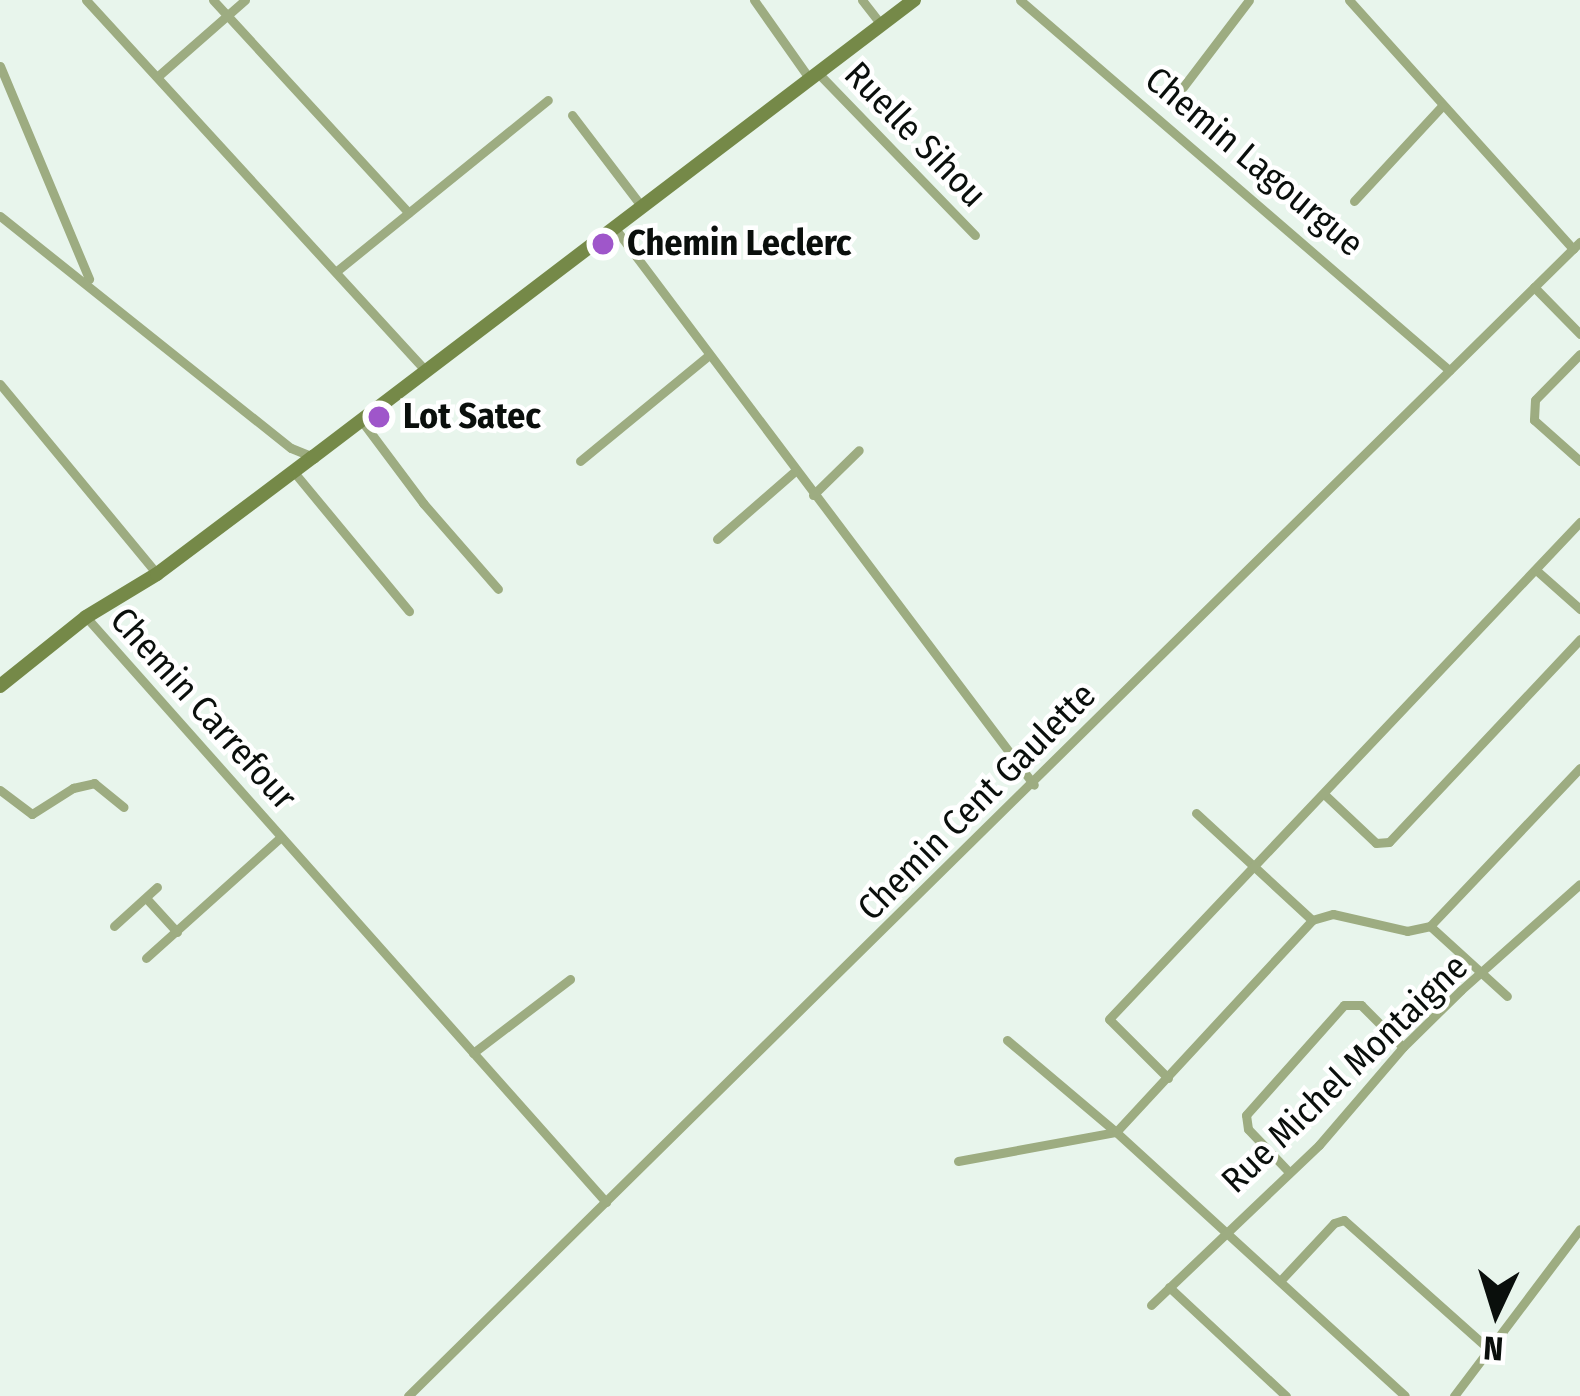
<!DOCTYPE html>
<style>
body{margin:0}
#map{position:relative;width:1580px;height:1396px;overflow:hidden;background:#e8f5ec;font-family:"Fira Sans Condensed",sans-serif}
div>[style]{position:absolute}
.street>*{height:9px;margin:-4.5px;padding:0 4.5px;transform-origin:4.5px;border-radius:4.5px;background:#9dac81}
.secondary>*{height:14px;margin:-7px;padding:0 7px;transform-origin:7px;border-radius:7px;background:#758948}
.dots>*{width:33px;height:33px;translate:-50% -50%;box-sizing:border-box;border:6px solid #fff;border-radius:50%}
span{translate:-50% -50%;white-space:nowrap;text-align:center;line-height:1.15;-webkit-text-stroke:9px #fff;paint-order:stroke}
.street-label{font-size:36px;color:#0a0f0c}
.poi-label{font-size:36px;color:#0a0f0c;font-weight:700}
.left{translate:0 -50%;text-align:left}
.north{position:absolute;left:1436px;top:1252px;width:120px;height:120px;-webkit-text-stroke:9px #fff;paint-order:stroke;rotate:184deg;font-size:33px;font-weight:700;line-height:48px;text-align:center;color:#0a0f0c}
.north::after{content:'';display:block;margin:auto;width:42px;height:54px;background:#0a0f0c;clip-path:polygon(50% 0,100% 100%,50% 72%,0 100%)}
</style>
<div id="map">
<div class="street">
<div style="left:86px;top:0;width:502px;rotate:47.5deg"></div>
<div style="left:213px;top:0;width:289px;rotate:47.4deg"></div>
<div style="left:754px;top:0;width:95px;rotate:54.8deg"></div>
<div style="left:862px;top:0;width:31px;rotate:52deg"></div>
<div style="left:1020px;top:0;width:567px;rotate:40.78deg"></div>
<div style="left:1349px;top:0;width:335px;rotate:48deg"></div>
<div style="left:0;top:66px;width:231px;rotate:67.3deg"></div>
<div style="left:817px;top:72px;width:227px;rotate:45.9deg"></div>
<div style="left:157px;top:77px;width:117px;rotate:-41.2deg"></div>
<div style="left:1183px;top:87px;width:109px;rotate:-52.8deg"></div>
<div style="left:572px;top:115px;width:116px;rotate:52.7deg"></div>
<div style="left:1354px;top:201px;width:129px;rotate:-47.2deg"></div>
<div style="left:0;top:216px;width:372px;rotate:38.6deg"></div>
<div style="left:291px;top:448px;width:24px;rotate:22deg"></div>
<div style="left:614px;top:227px;width:698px;rotate:53.03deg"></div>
<div style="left:338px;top:270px;width:270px;rotate:-39deg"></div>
<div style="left:1534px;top:287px;width:66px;rotate:45.6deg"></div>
<div style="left:1580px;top:354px;width:64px;rotate:134.4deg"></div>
<div style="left:1535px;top:400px;width:20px;rotate:93deg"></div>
<div style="left:1534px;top:420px;width:62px;rotate:41.7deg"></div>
<div style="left:0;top:384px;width:246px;rotate:50.4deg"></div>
<div style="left:361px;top:420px;width:104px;rotate:53.2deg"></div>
<div style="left:423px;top:503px;width:114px;rotate:48.9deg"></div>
<div style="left:580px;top:461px;width:167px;rotate:-39.4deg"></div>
<div style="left:293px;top:471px;width:182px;rotate:50.4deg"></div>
<div style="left:813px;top:495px;width:64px;rotate:-44.4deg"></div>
<div style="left:717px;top:539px;width:103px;rotate:-41.1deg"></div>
<div style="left:1536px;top:570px;width:59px;rotate:41.6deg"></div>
<div style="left:86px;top:617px;width:783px;rotate:48.37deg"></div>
<div style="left:0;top:790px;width:40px;rotate:37deg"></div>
<div style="left:32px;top:814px;width:49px;rotate:-32.4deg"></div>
<div style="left:73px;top:788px;width:22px;rotate:-13deg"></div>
<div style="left:94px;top:783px;width:38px;rotate:39deg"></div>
<div style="left:1324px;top:794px;width:71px;rotate:43.3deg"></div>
<div style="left:1376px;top:843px;width:13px;rotate:-4deg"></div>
<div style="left:1389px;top:842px;width:279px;rotate:-46.7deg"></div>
<div style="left:1196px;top:813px;width:158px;rotate:42.7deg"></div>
<div style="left:146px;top:898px;width:46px;rotate:47.6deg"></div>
<div style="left:114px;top:926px;width:58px;rotate:-42.2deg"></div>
<div style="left:1430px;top:926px;width:104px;rotate:42.3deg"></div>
<div style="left:146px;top:958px;width:181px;rotate:-41.9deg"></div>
<div style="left:1007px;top:1040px;width:143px;rotate:40.2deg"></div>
<div style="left:1116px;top:1132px;width:391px;rotate:42.4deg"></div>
<div style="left:473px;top:1053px;width:122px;rotate:-37.3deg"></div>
<div style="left:1168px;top:1078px;width:83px;rotate:-135deg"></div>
<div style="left:1109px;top:1019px;width:685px;rotate:-46.54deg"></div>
<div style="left:958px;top:1161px;width:161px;rotate:-10.4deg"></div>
<div style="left:1116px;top:1132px;width:289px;rotate:-47.2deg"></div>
<div style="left:1312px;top:920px;width:22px;rotate:-16deg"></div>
<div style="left:1333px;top:914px;width:76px;rotate:12.9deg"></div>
<div style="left:1407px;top:931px;width:24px;rotate:-12deg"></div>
<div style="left:1430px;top:926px;width:218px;rotate:-46.5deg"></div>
<div style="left:1289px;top:1172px;width:59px;rotate:-133.6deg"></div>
<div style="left:1248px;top:1129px;width:14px;rotate:-98deg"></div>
<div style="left:1246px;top:1115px;width:147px;rotate:-48.3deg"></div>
<div style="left:1344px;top:1005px;width:17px"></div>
<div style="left:1361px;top:1005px;width:59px;rotate:45deg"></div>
<div style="left:1280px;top:1281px;width:79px;rotate:-47deg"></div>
<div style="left:1334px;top:1223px;width:10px;rotate:-17deg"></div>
<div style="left:1344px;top:1220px;width:194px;rotate:41.7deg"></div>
<div style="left:1169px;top:1287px;width:160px;rotate:43deg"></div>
<div style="left:1151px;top:1305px;width:232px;rotate:-43.6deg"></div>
<div style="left:1319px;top:1145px;width:129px;rotate:-49.4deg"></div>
<div style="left:1403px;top:1047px;width:81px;rotate:-44.5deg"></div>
<div style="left:1461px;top:990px;width:159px;rotate:-41.7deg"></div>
<div style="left:408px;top:1396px;width:1645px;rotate:-44.56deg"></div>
<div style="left:1454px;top:1396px;width:209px;rotate:-53deg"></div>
</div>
<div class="secondary">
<div style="left:0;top:686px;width:110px;rotate:-38.7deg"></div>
<div style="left:86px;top:617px;width:83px;rotate:-31.2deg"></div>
<div style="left:157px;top:574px;width:195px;rotate:-36.9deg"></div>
<div style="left:313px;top:457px;width:755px;rotate:-37.25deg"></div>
</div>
<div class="dots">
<div style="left:603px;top:244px;background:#9f56ca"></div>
<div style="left:379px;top:417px;background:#9f56ca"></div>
</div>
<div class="street-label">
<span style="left:915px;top:135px;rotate:46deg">Ruelle Sihou</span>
<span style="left:1254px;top:162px;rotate:40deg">Chemin Lagourgue</span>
<span style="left:203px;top:709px;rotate:48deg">Chemin Carrefour</span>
<span style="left:977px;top:802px;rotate:-45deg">Chemin Cent Gaulette</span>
<span style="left:1345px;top:1074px;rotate:-44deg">Rue Michel Montaigne</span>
</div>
<div class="poi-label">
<span class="left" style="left:627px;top:244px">Chemin Leclerc</span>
<span class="left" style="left:403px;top:417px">Lot Satec</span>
</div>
<div class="north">N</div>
</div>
